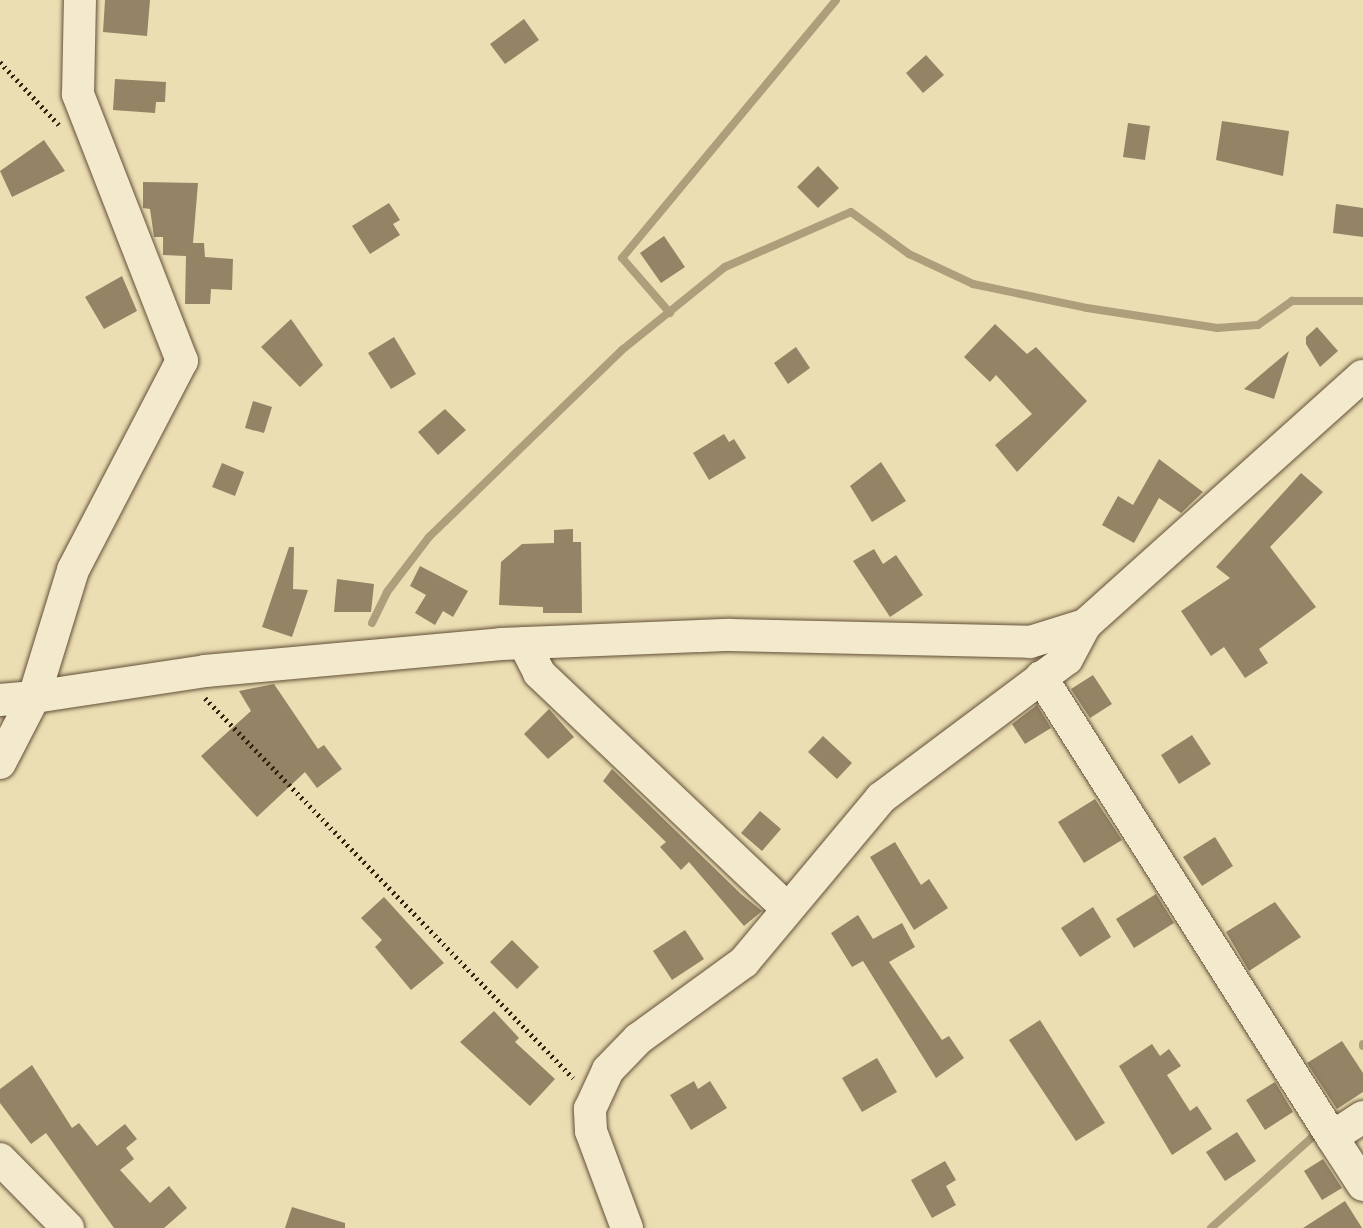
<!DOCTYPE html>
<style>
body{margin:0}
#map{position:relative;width:1363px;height:1228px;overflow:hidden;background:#ecdeb3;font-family:"Old Standard TT",serif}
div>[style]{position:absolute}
.stream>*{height:8px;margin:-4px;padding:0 4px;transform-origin:4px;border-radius:4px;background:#ae9e7b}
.building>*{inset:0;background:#948364}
.path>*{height:5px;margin-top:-2.5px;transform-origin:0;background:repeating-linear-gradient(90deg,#35210f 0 2px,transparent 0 6px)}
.roads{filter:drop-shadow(0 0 2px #635038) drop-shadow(0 0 2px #635038)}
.minor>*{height:32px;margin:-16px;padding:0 16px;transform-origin:16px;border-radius:16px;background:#f3eace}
span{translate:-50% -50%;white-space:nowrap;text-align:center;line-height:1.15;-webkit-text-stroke:6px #f3eace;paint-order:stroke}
</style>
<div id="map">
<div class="stream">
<div style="left:670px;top:313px;width:73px;rotate:-131.1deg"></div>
<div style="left:622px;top:258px;width:335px;rotate:-50.3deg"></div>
<div style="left:372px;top:623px;width:34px;rotate:-64deg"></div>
<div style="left:387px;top:592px;width:69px;rotate:-52.6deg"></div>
<div style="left:429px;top:537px;width:269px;rotate:-44.1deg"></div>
<div style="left:622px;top:350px;width:132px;rotate:-38.9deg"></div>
<div style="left:725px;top:267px;width:137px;rotate:-23.6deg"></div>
<div style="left:851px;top:212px;width:72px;rotate:35.9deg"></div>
<div style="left:909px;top:254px;width:71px;rotate:25.1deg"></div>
<div style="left:973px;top:284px;width:116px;rotate:11.9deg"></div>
<div style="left:1087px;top:308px;width:132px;rotate:8.7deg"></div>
<div style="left:1217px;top:328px;width:41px;rotate:-4.2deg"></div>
<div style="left:1258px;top:325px;width:42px;rotate:-35.2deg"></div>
<div style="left:1292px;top:301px;width:71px"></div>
<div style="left:1363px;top:1044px;width:2px;rotate:90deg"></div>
<div style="left:1211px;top:1228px;width:145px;rotate:-41.9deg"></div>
</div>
<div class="building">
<div style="clip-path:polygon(105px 0,150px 0,147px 36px,103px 32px)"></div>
<div style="clip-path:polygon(524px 19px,539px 40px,505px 64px,490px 44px)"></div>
<div style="clip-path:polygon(926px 55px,944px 75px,923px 93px,906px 73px)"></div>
<div style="clip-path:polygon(115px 79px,166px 82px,165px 102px,156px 102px,155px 113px,113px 110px)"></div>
<div style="clip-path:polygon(1222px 121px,1289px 131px,1283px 176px,1216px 160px)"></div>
<div style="clip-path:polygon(1128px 123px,1150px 126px,1145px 160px,1123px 157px)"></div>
<div style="clip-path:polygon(44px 140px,65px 171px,12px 197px,0 171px)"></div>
<div style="clip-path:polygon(818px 166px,839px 188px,818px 208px,797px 187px)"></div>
<div style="clip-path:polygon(143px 182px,198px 183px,193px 243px,204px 243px,205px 257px,233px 259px,232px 290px,211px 289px,210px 304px,185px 304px,186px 256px,163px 255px,163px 237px,154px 237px,150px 209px,143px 208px)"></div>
<div style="clip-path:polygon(389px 203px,400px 220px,393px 224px,400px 235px,370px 254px,352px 226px)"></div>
<div style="clip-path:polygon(1336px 204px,1363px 208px,1363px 237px,1333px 233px)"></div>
<div style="clip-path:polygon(664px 236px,685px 267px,661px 283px,640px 253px)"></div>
<div style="clip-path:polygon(122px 276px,137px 311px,104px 329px,85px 297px)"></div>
<div style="clip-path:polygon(291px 319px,323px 365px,300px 387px,261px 347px)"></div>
<div style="clip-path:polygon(995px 324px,1027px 354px,1036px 347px,1087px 401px,1017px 472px,995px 445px,1032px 414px,996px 375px,990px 382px,964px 357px)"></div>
<div style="clip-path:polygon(1317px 327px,1338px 351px,1320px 367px,1306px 344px,1306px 337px)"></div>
<div style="clip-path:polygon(394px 337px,416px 374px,391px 389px,368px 353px)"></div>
<div style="clip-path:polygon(796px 347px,810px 368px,788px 384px,774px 363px)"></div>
<div style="clip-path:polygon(1289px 351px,1274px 399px,1244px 389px)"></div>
<div style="clip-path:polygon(253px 401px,272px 407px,264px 433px,245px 428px)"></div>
<div style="clip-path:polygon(445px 409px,466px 430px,438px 455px,418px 432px)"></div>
<div style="clip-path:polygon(724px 434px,729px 442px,734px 439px,746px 458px,709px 480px,693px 453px)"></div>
<div style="clip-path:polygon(1159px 459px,1203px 492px,1181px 513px,1159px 498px,1134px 543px,1102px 525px,1118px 496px,1133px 505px)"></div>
<div style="clip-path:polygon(881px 462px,906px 501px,872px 522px,850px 486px)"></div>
<div style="clip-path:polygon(222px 463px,244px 472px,235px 496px,212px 487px)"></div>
<div style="clip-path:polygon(1301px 473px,1323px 492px,1270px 547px,1316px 607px,1259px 649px,1268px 663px,1245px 678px,1224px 647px,1211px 656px,1181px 611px,1230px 578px,1216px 567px)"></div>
<div style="clip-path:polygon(573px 529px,573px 542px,581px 542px,582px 613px,543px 613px,543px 607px,499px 605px,501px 562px,522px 544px,554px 543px,554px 530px)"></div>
<div style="clip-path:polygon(289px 547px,294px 547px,293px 589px,308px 590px,292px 637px,262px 627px)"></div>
<div style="clip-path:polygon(874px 549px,883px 564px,896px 555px,923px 595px,890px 617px,853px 561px)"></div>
<div style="clip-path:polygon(420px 566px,468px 591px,453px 617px,443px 611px,435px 625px,415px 613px,426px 595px,410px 586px)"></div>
<div style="clip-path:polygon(337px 579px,374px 584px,371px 612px,334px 612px)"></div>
<div style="clip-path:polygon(1093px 675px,1112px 704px,1090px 718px,1071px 689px)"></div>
<div style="clip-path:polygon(274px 684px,318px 749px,324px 745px,342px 769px,317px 788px,305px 772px,257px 817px,201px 756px,251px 711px,239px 691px)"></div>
<div style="clip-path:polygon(1037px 705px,1051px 728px,1025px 744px,1012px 724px)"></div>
<div style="clip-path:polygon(549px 709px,574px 737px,548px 759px,524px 734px)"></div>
<div style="clip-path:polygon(1192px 735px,1211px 764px,1179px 784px,1161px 755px)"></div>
<div style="clip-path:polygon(823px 736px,852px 763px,837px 779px,808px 752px)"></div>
<div style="clip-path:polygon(612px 769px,741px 894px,762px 911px,744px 926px,689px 862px,681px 870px,660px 847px,666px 842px,603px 781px)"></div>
<div style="clip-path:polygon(1095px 799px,1122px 840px,1084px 863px,1058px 822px)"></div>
<div style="clip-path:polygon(760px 811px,781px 829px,762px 851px,741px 833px)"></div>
<div style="clip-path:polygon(1215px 837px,1233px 866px,1202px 886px,1183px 857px)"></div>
<div style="clip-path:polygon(895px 842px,921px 885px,929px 879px,948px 908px,914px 930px,870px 857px)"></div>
<div style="clip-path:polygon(1156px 894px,1174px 923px,1134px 948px,1116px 919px)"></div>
<div style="clip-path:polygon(384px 897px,444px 963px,411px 990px,375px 947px,382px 940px,361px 918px)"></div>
<div style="clip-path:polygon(1275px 902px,1301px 937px,1249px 971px,1226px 932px)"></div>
<div style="clip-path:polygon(1093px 907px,1111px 937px,1080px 957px,1061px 928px)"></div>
<div style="clip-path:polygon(858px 915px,873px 939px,902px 923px,915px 947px,889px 962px,942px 1040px,949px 1036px,964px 1058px,936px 1078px,863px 961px,852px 967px,831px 933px)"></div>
<div style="clip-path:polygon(685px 930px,704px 959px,672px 980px,653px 951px)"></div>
<div style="clip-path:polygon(512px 940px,539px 967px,517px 989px,490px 962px)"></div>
<div style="clip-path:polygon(494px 1011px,519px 1038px,515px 1042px,555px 1079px,530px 1106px,460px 1042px)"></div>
<div style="clip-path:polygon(1040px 1020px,1105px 1123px,1076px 1141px,1009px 1040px)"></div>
<div style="clip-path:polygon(1342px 1041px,1363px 1073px,1363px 1092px,1337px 1109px,1307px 1063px)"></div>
<div style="clip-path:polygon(1152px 1044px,1160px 1056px,1169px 1049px,1181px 1066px,1167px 1075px,1190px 1111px,1197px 1106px,1212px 1129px,1172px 1155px,1119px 1066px)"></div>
<div style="clip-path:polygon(877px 1058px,897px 1092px,862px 1112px,842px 1078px)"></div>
<div style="clip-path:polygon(32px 1065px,72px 1128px,79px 1123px,97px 1146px,125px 1124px,137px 1139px,126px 1148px,134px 1159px,120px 1170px,150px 1203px,169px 1186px,187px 1208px,164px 1228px,114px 1228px,46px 1133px,31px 1144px,0 1103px,0 1089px)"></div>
<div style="clip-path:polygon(694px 1081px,698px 1089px,710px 1081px,727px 1108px,691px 1130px,670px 1095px)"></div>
<div style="clip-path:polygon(1275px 1082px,1293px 1112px,1265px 1130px,1246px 1100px)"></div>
<div style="clip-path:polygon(1237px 1132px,1256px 1161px,1225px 1181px,1206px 1152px)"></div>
<div style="clip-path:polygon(1323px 1159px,1342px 1188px,1322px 1200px,1304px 1171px)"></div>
<div style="clip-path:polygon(945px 1161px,956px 1180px,946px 1186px,956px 1205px,932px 1218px,911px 1180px)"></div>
<div style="clip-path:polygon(1345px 1201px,1362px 1228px,1303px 1228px)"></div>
<div style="clip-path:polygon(292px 1207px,345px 1223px,345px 1228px,285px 1228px)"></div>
</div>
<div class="path">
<div style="left:0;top:62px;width:86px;rotate:46.9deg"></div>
<div style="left:205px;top:698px;width:529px;rotate:45.92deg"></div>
</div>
<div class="roads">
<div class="minor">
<div style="left:524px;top:643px;width:34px;rotate:63deg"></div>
<div style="left:539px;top:673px;width:340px;rotate:43.5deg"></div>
<div style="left:1041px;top:677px;width:544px;rotate:57.68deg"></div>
<div style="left:0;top:700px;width:34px;rotate:-5deg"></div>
<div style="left:34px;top:697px;width:133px;rotate:-72.9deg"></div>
<div style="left:73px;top:570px;width:236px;rotate:-62.5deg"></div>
<div style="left:182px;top:361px;width:287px;rotate:-111.3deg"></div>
<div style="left:78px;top:94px;width:94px;rotate:-88.8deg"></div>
<div style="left:0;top:763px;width:74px;rotate:-62.7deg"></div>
<div style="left:34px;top:697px;width:173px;rotate:-8.6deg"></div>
<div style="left:205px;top:671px;width:297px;rotate:-5.2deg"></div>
<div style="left:501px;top:644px;width:229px;rotate:-2.3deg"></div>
<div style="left:730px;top:635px;width:300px;rotate:1.3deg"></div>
<div style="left:1030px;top:642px;width:58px;rotate:-17.2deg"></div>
<div style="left:1085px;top:625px;width:373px;rotate:-41.9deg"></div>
<div style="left:1363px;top:1117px;width:37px;rotate:147deg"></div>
<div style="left:1332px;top:1137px;width:57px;rotate:57.1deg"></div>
<div style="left:0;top:1159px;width:97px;rotate:45.4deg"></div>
<div style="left:627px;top:1228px;width:103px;rotate:-110.4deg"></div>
<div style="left:591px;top:1131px;width:22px;rotate:-93deg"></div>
<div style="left:590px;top:1109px;width:43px;rotate:-65.2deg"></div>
<div style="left:608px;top:1070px;width:43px;rotate:-45.9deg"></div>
<div style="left:638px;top:1039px;width:131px;rotate:-36deg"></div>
<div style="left:744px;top:962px;width:214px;rotate:-50.1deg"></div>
<div style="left:881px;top:798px;width:232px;rotate:-36.8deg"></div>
<div style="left:1067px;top:659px;width:38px;rotate:-62deg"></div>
</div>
</div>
</div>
